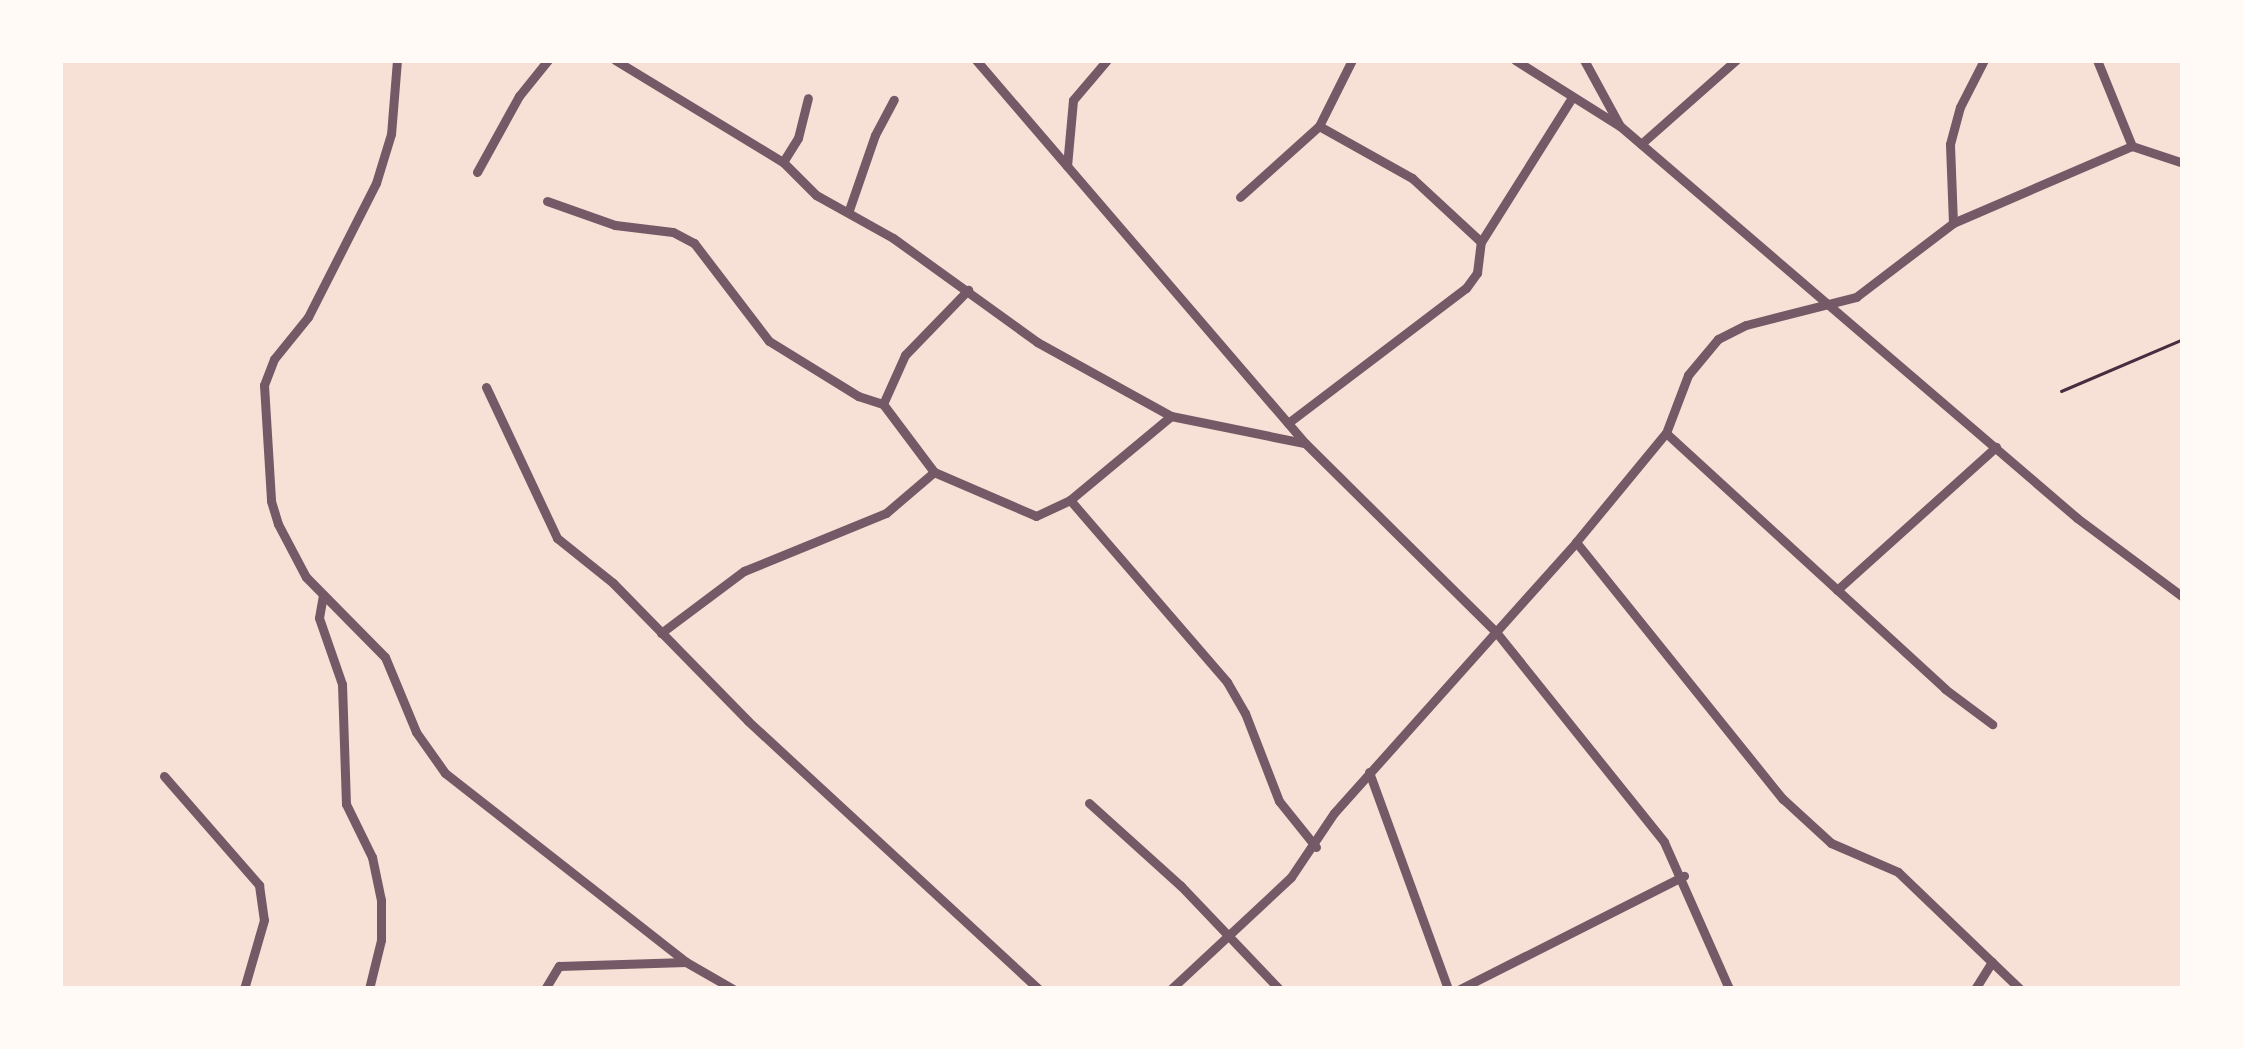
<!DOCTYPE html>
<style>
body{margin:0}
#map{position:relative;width:2243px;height:1049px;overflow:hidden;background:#f7e1d7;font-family:"Source Serif 4",serif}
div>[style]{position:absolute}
.path>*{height:3px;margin:-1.5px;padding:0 1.5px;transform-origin:1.5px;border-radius:1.5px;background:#4a2c40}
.minor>*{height:9px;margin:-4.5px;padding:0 4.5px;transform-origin:4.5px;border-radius:4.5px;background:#755966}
span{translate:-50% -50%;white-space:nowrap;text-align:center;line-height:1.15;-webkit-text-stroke:12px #fffaf5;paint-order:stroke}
.frame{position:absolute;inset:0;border:63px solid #fffaf5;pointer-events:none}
</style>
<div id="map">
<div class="path">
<div style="left:2061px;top:391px;width:133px;rotate:-23.1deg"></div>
</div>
<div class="minor">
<div style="left:397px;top:60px;width:74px;rotate:94.6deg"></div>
<div style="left:391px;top:134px;width:51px;rotate:107deg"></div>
<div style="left:376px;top:183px;width:150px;rotate:116.9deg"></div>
<div style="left:308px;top:317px;width:54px;rotate:129deg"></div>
<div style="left:274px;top:359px;width:28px;rotate:111deg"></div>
<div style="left:264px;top:385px;width:116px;rotate:86.5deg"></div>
<div style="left:271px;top:501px;width:24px;rotate:73deg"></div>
<div style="left:278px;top:524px;width:60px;rotate:62.2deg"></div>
<div style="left:306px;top:577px;width:112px;rotate:45.4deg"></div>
<div style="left:385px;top:657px;width:81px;rotate:67.5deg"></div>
<div style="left:416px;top:732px;width:50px;rotate:54.7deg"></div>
<div style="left:445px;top:773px;width:306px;rotate:38.1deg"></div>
<div style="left:615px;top:60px;width:197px;rotate:31.3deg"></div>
<div style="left:783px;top:162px;width:47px;rotate:45deg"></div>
<div style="left:816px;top:195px;width:88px;rotate:29.2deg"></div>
<div style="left:893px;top:238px;width:178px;rotate:35.8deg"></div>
<div style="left:1037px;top:342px;width:153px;rotate:28.9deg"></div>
<div style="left:1171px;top:416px;width:136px;rotate:11.5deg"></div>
<div style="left:976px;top:60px;width:505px;rotate:49.34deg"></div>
<div style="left:1305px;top:443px;width:269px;rotate:44.7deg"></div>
<div style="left:1496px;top:632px;width:269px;rotate:51.3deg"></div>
<div style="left:1664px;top:842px;width:161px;rotate:66.1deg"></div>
<div style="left:1515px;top:60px;width:124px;rotate:32.2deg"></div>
<div style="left:1584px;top:60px;width:75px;rotate:61.4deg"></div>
<div style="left:1620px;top:126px;width:602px;rotate:40.62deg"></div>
<div style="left:2077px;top:518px;width:132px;rotate:36.7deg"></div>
<div style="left:2097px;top:60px;width:93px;rotate:67.9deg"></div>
<div style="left:1319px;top:126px;width:107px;rotate:29.2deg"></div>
<div style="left:1412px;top:178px;width:94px;rotate:42.8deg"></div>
<div style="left:1641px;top:144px;width:127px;rotate:-41.5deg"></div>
<div style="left:783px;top:162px;width:28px;rotate:-58deg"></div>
<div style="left:798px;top:138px;width:41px;rotate:-76deg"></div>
<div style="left:1067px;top:166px;width:66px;rotate:-84.8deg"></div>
<div style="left:1073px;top:100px;width:52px;rotate:-49.6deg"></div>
<div style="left:477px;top:172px;width:87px;rotate:-61.1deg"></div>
<div style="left:519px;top:96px;width:46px;rotate:-51.1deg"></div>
<div style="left:1240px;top:197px;width:106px;rotate:-41.9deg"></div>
<div style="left:1319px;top:126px;width:74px;rotate:-63.4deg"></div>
<div style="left:547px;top:201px;width:72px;rotate:19.4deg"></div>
<div style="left:615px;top:225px;width:58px;rotate:6.9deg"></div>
<div style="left:673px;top:232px;width:24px;rotate:28deg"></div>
<div style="left:694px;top:243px;width:123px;rotate:52.6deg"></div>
<div style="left:769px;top:341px;width:105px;rotate:31.7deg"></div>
<div style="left:858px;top:396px;width:26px;rotate:18deg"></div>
<div style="left:883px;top:404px;width:85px;rotate:53.1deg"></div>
<div style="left:934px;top:472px;width:111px;rotate:23.3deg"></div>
<div style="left:1036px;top:516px;width:38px;rotate:-25deg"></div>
<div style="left:1070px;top:500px;width:131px;rotate:-39.7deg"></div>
<div style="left:849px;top:210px;width:79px;rotate:-70.9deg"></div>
<div style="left:875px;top:135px;width:40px;rotate:-62deg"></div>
<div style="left:1953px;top:223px;width:79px;rotate:-92.2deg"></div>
<div style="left:1950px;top:144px;width:38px;rotate:-75deg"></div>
<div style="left:1960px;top:107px;width:53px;rotate:-62.9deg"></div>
<div style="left:486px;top:387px;width:167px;rotate:64.8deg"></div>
<div style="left:557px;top:538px;width:72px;rotate:38.8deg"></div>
<div style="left:613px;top:583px;width:193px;rotate:45.6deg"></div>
<div style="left:748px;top:721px;width:395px;rotate:42.7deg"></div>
<div style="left:883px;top:404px;width:54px;rotate:-65.8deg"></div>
<div style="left:905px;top:355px;width:91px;rotate:-45.9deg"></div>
<div style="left:1288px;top:423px;width:223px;rotate:-37.2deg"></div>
<div style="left:1466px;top:288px;width:19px;rotate:-54deg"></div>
<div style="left:1477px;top:273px;width:31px;rotate:-83deg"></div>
<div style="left:1481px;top:242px;width:169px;rotate:-57.8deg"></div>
<div style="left:1666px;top:433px;width:379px;rotate:42.5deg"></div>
<div style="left:1945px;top:689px;width:59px;rotate:36.7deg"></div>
<div style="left:1070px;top:500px;width:240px;rotate:49.2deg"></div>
<div style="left:1227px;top:682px;width:36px;rotate:60deg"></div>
<div style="left:1245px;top:713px;width:94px;rotate:68.9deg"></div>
<div style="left:1279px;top:801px;width:59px;rotate:51.2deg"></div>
<div style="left:1576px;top:542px;width:330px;rotate:51.2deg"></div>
<div style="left:1783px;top:799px;width:65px;rotate:42.5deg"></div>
<div style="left:1831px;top:843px;width:73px;rotate:23.4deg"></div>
<div style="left:1898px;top:872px;width:169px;rotate:43.8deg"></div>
<div style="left:1837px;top:590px;width:214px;rotate:-42deg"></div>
<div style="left:323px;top:595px;width:23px;rotate:100deg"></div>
<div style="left:319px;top:618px;width:70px;rotate:70.8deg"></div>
<div style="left:342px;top:684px;width:120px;rotate:88.1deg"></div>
<div style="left:346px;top:804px;width:59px;rotate:63.9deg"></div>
<div style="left:372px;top:857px;width:44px;rotate:78.2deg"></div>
<div style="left:381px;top:900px;width:40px;rotate:90deg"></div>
<div style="left:381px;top:940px;width:50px;rotate:103.8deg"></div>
<div style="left:661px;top:633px;width:104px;rotate:-36.8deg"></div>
<div style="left:744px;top:571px;width:153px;rotate:-22.2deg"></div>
<div style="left:886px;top:513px;width:63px;rotate:-40.5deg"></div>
<div style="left:1369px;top:772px;width:231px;rotate:70deg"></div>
<div style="left:164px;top:776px;width:145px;rotate:48.9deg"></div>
<div style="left:259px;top:885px;width:35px;rotate:82deg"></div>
<div style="left:264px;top:920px;width:72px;rotate:106.2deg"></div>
<div style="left:1089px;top:803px;width:124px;rotate:42.1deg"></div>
<div style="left:1181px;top:886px;width:142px;rotate:46.4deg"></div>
<div style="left:545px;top:989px;width:27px;rotate:-59deg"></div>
<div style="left:559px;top:966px;width:127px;rotate:-1.8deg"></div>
<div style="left:686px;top:962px;width:54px;rotate:29.9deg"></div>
<div style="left:1171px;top:989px;width:164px;rotate:-43deg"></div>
<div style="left:1291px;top:877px;width:77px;rotate:-56.1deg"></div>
<div style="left:1334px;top:813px;width:363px;rotate:-48.2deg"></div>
<div style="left:1576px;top:542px;width:141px;rotate:-50.5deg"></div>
<div style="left:1666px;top:433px;width:62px;rotate:-69.2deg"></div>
<div style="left:1688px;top:375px;width:47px;rotate:-50.2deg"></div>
<div style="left:1718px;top:339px;width:31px;rotate:-27deg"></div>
<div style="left:1746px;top:325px;width:114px;rotate:-14.3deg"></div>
<div style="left:1856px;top:297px;width:122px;rotate:-37.3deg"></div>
<div style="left:1953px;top:223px;width:195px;rotate:-23.3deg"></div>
<div style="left:2132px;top:146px;width:54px;rotate:18.4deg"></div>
<div style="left:1460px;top:989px;width:251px;rotate:-26.8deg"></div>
<div style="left:1975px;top:989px;width:32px;rotate:-58deg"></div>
</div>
<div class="frame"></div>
</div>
